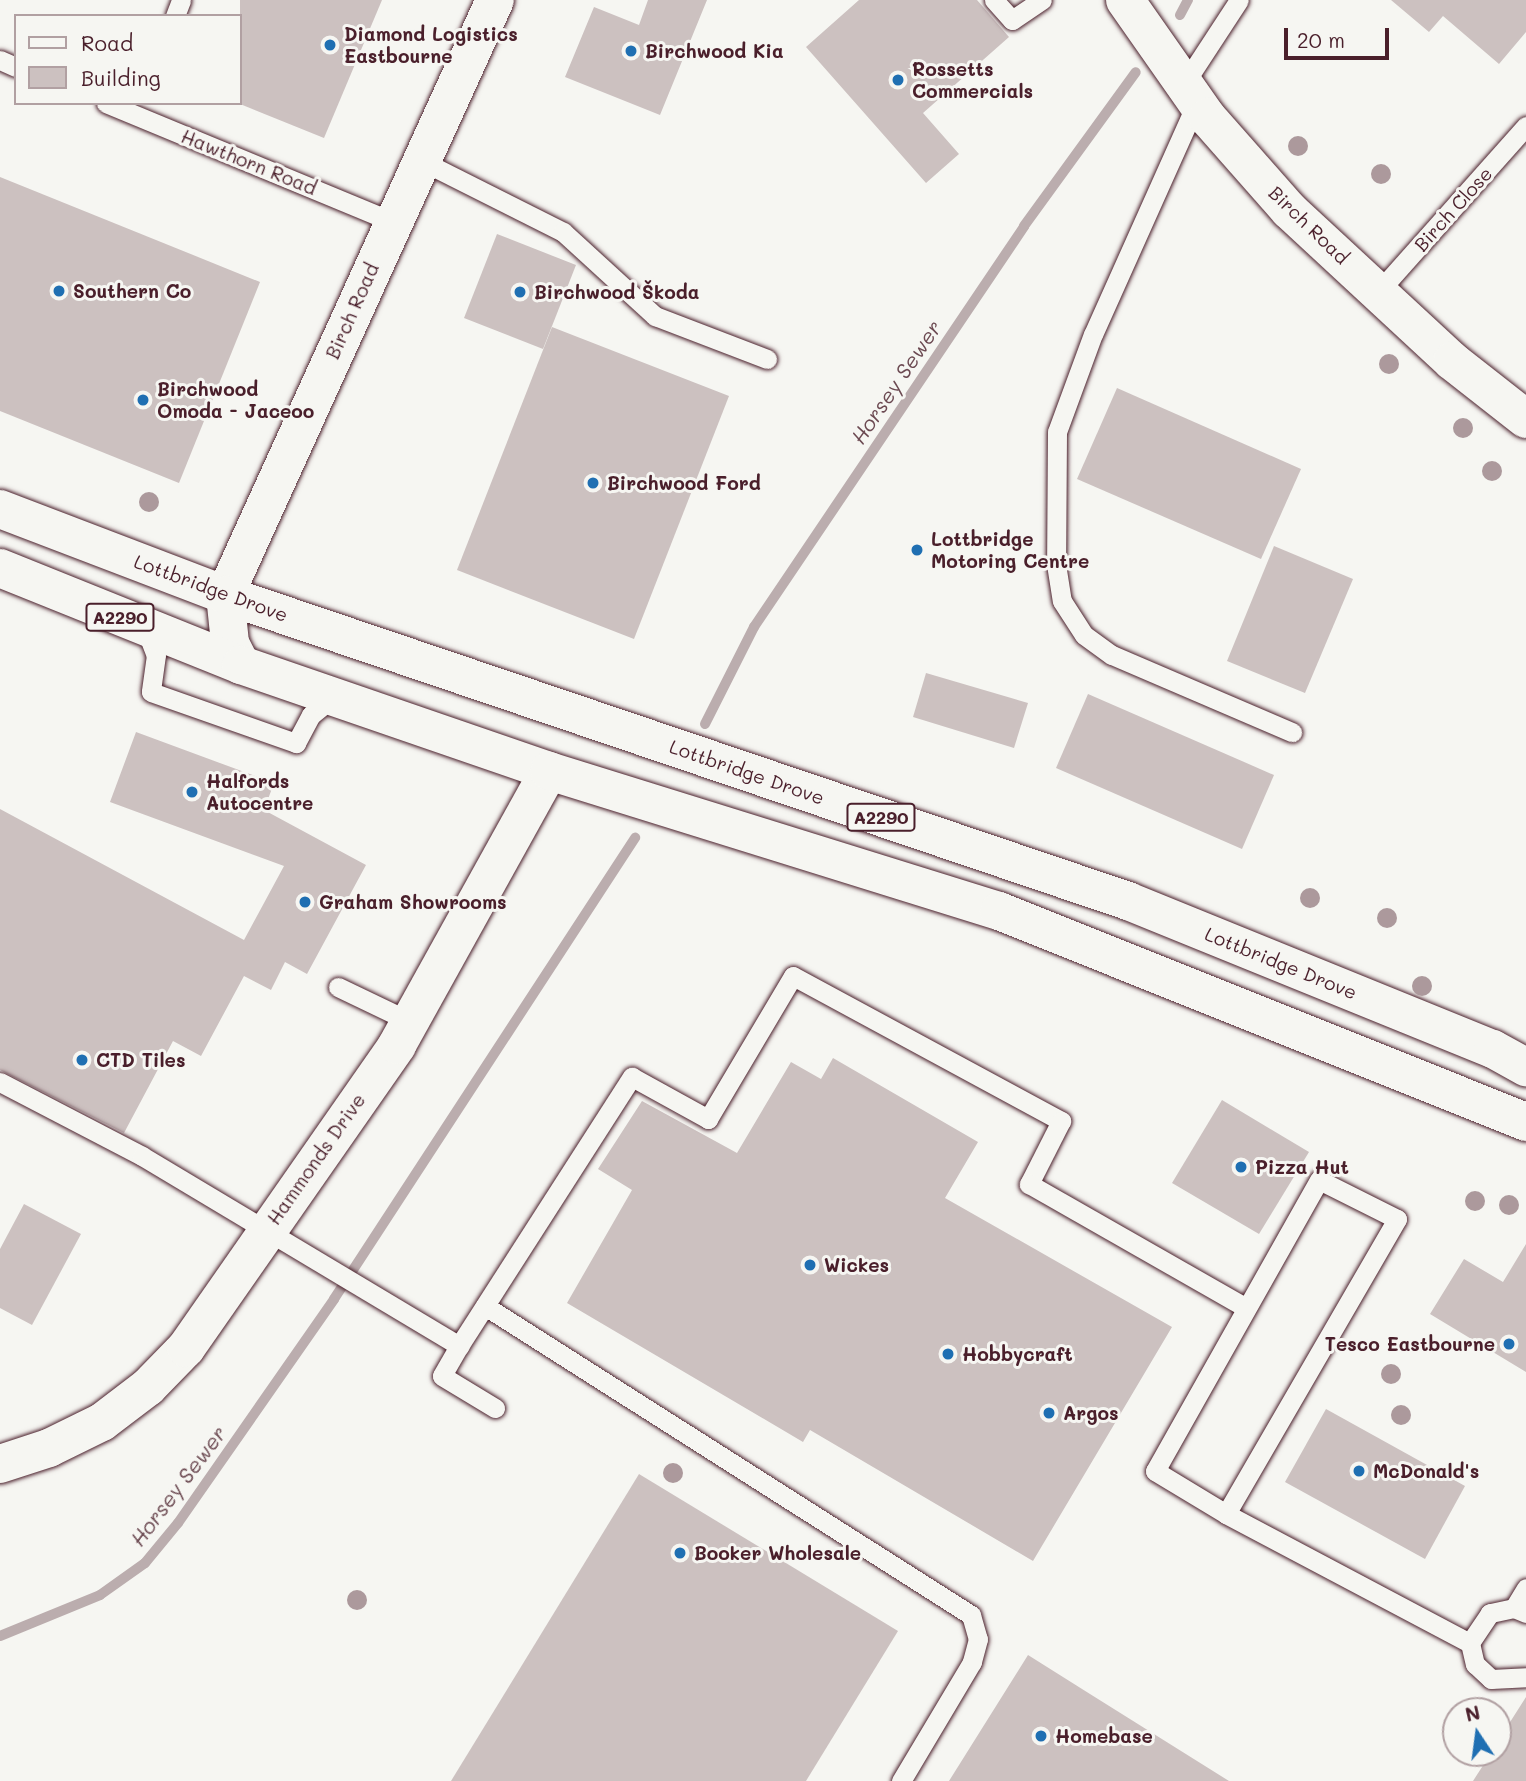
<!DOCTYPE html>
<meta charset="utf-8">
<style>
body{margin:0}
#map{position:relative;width:1526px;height:1781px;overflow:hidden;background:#f6f6f2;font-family:Mali,sans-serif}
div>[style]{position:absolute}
.stream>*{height:10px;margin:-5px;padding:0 5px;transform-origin:5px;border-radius:5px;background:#bbadae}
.building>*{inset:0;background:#ccc1c0}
.roads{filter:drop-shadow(0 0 2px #4a1f2b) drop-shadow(0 0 2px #4a1f2b)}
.service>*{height:19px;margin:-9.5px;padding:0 9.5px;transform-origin:9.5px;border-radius:9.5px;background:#f6f6f2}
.minor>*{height:38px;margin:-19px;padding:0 19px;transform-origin:19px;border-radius:19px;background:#f6f6f2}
.primary>*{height:38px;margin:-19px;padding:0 19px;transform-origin:19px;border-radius:19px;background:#f6f6f2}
.trees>*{width:20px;height:20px;margin:-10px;border-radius:50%;background:#ac999c}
.dots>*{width:19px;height:19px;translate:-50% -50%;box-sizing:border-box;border:4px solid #f6f6f2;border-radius:50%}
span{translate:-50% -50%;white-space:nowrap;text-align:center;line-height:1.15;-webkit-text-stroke:6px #f6f6f2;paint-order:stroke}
.shield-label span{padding:2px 5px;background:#f6f6f2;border:2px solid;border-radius:5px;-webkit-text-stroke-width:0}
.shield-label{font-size:18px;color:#4a1f2b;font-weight:700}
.poi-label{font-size:19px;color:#4a1f2b;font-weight:700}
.left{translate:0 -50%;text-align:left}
.right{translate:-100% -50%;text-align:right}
.street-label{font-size:19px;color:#4a1f2b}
.water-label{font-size:21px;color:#6c4a52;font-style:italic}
.legend{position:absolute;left:14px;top:14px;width:228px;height:91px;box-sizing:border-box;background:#f6f6f2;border:2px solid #b1a0a2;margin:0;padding:9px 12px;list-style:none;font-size:21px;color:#4a1f2b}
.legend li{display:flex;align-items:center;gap:14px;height:35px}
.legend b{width:35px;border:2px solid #b1a0a2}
.north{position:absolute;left:1442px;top:1697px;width:70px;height:70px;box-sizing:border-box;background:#f6f6f2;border:2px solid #b1a0a2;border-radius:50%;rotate:347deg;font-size:19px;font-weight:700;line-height:28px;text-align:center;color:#4a1f2b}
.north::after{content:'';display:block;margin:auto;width:24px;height:32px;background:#1f6fb2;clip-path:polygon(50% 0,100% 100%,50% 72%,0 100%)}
.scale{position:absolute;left:1284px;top:28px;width:105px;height:32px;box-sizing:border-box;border:4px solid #4a1f2b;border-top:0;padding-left:9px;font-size:21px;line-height:24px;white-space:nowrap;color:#4a1f2b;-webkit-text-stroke:5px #f6f6f2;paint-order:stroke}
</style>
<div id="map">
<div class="stream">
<div style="left:1180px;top:15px;width:17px;rotate:-62deg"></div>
<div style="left:705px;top:724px;width:109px;rotate:-63.2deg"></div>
<div style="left:754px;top:627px;width:483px;rotate:-56deg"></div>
<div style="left:1024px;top:226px;width:190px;rotate:-54deg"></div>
<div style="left:0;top:1636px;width:108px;rotate:-22.3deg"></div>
<div style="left:100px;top:1595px;width:55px;rotate:-35.4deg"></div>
<div style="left:145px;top:1563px;width:52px;rotate:-50.5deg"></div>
<div style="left:178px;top:1523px;width:273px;rotate:-55.1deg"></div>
<div style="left:334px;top:1299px;width:551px;rotate:-56.86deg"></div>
</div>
<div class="building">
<div style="clip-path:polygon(240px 0,382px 0,324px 138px,240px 104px)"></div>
<div style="clip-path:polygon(648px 0,707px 0,660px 115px,565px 77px,594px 7px,639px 25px)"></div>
<div style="clip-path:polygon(859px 0,977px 0,1009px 37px,923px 113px,959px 154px,926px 183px,806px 47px)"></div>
<div style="clip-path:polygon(1391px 0,1526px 0,1526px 32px,1499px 64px,1443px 16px,1429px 32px)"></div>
<div style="clip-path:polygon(0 177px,260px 282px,179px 483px,0 411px)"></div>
<div style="clip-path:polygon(497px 234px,576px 265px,543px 349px,464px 318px)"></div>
<div style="clip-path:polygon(552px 327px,729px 396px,634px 639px,457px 570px)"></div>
<div style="clip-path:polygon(1117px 388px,1301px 469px,1261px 559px,1077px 479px)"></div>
<div style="clip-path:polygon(1274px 546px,1353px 579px,1305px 693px,1227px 661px)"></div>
<div style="clip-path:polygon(926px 673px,1028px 703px,1014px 748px,913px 717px)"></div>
<div style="clip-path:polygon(1088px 694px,1274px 775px,1242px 849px,1056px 768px)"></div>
<div style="clip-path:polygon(136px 732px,274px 783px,264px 810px,366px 865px,307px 974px,285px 962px,271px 990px,244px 976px,201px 1056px,173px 1041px,124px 1133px,0 1070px,0 809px,244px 940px,284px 866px,110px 802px)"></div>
<div style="clip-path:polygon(833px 1058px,978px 1142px,945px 1198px,1172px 1327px,1033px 1561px,810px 1430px,803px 1442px,567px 1303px,632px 1190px,598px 1169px,642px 1101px,737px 1153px,791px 1062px,821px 1079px)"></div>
<div style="clip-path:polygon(1222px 1100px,1309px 1152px,1259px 1234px,1172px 1183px)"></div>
<div style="clip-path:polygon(24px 1204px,81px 1234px,32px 1325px,0 1308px,0 1249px)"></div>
<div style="clip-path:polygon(1526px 1244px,1526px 1372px,1430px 1314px,1464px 1259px,1503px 1282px)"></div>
<div style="clip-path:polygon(1326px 1409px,1465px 1486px,1425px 1559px,1285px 1482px)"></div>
<div style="clip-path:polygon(639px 1474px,898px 1631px,806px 1781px,451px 1781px)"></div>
<div style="clip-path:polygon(1028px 1655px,1090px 1694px,1229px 1781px,949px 1781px)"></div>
<div style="clip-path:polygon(1526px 1697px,1526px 1781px,1473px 1781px,1491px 1753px,1498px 1753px,1498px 1741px)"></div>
</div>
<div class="roads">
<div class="service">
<div style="left:994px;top:0;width:27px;rotate:48deg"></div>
<div style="left:1012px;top:20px;width:36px;rotate:-34deg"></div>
<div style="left:175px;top:16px;width:17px;rotate:-69deg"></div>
<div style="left:0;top:60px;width:17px;rotate:24deg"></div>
<div style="left:1184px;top:84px;width:100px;rotate:-56.8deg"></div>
<div style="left:1197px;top:102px;width:254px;rotate:114.1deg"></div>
<div style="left:1093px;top:334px;width:104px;rotate:110.2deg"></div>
<div style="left:1057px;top:432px;width:132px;rotate:90.4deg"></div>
<div style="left:1056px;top:564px;width:37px;rotate:81deg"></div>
<div style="left:1062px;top:601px;width:40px;rotate:57.1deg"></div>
<div style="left:1084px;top:635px;width:34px;rotate:36deg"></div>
<div style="left:1112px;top:655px;width:196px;rotate:23.2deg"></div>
<div style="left:106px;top:103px;width:311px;rotate:22.5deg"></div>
<div style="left:422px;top:161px;width:158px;rotate:26.7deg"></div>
<div style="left:563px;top:232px;width:125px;rotate:42.4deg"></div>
<div style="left:655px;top:316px;width:120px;rotate:21deg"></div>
<div style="left:1379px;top:291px;width:221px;rotate:-48.3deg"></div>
<div style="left:145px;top:627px;width:30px;rotate:69deg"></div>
<div style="left:156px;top:655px;width:37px;rotate:98deg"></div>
<div style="left:151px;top:692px;width:154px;rotate:19.4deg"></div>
<div style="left:296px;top:743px;width:32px;rotate:-62deg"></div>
<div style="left:311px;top:715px;width:28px;rotate:-39deg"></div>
<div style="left:338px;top:987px;width:81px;rotate:25.6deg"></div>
<div style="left:0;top:1082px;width:160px;rotate:27.5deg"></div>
<div style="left:142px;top:1156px;width:370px;rotate:30.9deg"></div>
<div style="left:459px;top:1346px;width:320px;rotate:-57.3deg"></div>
<div style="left:632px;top:1077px;width:87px;rotate:28.9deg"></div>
<div style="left:708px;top:1119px;width:166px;rotate:-59.3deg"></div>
<div style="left:793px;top:976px;width:305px;rotate:28.4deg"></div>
<div style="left:1061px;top:1121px;width:71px;rotate:116.9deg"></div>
<div style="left:1029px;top:1184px;width:250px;rotate:29.7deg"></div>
<div style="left:485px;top:1306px;width:576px;rotate:32.45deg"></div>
<div style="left:971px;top:1615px;width:25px;rotate:74deg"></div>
<div style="left:978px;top:1639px;width:24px;rotate:105deg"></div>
<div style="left:972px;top:1662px;width:139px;rotate:120.8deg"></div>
<div style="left:459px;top:1346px;width:34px;rotate:120deg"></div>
<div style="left:442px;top:1376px;width:62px;rotate:31.1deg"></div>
<div style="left:1226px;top:1514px;width:341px;rotate:-59.9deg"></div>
<div style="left:1397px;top:1219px;width:87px;rotate:-153.4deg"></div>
<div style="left:1319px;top:1180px;width:334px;rotate:119.4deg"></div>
<div style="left:1155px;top:1471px;width:83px;rotate:31.2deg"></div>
<div style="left:1226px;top:1514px;width:276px;rotate:27.9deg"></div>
<div style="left:1514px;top:1608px;width:23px;rotate:-59deg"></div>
<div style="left:1526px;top:1613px;width:13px;rotate:-157deg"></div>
<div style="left:1514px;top:1608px;width:25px;rotate:168deg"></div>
<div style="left:1490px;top:1613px;width:36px;rotate:124deg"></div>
<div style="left:1470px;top:1643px;width:22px;rotate:77deg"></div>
<div style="left:1475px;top:1664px;width:22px;rotate:43deg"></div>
<div style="left:1491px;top:1679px;width:35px;rotate:-3deg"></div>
</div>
<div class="minor">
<div style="left:1125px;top:0;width:143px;rotate:55deg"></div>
<div style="left:1207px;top:117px;width:124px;rotate:48.6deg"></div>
<div style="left:1289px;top:210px;width:222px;rotate:42.8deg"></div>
<div style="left:1452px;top:361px;width:94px;rotate:38.1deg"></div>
<div style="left:241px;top:665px;width:25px;rotate:-117deg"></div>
<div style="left:230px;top:643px;width:48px;rotate:-95.9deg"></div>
<div style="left:225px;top:595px;width:653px;rotate:-65.59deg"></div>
<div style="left:0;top:1464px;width:52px;rotate:-18.1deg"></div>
<div style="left:49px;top:1448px;width:59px;rotate:-26.1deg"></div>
<div style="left:102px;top:1422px;width:58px;rotate:-37.3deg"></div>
<div style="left:148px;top:1387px;width:54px;rotate:-45.7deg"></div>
<div style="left:186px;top:1348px;width:369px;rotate:-55.1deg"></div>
<div style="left:397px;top:1045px;width:313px;rotate:-61deg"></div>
</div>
<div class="primary">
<div style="left:0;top:509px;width:241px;rotate:20.9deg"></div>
<div style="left:225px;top:595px;width:953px;rotate:18.72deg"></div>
<div style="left:1128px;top:901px;width:394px;rotate:22.1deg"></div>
<div style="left:1493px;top:1049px;width:38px;rotate:29deg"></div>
<div style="left:0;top:568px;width:260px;rotate:21.9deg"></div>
<div style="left:241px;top:665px;width:326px;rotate:19deg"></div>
<div style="left:549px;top:771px;width:471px;rotate:17.3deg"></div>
<div style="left:999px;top:911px;width:568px;rotate:21.82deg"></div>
</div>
</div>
<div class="trees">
<div style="left:1298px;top:146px"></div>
<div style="left:1381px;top:174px"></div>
<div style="left:1389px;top:364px"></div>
<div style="left:1463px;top:428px"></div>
<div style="left:1492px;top:471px"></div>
<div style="left:149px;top:502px"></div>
<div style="left:1310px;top:898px"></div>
<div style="left:1387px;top:918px"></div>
<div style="left:1422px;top:986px"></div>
<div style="left:1475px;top:1201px"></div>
<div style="left:1509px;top:1205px"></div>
<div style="left:1391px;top:1374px"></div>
<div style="left:1401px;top:1415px"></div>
<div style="left:673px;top:1473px"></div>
<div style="left:357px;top:1600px"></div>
</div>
<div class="dots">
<div style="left:330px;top:45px;background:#1f6fb2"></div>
<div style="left:631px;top:51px;background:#1f6fb2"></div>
<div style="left:898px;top:80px;background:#1f6fb2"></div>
<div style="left:59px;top:291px;background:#1f6fb2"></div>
<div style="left:520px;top:292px;background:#1f6fb2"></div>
<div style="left:143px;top:400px;background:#1f6fb2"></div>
<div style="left:593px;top:483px;background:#1f6fb2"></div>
<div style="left:917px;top:550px;background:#1f6fb2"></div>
<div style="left:192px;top:792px;background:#1f6fb2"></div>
<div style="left:305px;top:902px;background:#1f6fb2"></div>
<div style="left:82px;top:1060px;background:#1f6fb2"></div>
<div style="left:1241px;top:1167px;background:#1f6fb2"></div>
<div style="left:810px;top:1265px;background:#1f6fb2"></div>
<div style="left:1509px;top:1344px;background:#1f6fb2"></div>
<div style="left:948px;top:1354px;background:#1f6fb2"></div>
<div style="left:1049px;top:1413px;background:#1f6fb2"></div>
<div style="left:1359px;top:1471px;background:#1f6fb2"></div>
<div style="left:680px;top:1553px;background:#1f6fb2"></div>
<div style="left:1041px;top:1736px;background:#1f6fb2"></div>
</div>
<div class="shield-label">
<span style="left:120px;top:617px">A2290</span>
<span style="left:881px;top:817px">A2290</span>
</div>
<div class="poi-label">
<span class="left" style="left:344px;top:45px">Diamond Logistics<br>Eastbourne</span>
<span class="left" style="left:645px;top:51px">Birchwood Kia</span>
<span class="left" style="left:912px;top:80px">Rossetts<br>Commercials</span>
<span class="left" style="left:73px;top:291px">Southern Co</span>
<span class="left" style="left:534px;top:292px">Birchwood Škoda</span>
<span class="left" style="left:157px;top:400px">Birchwood<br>Omoda - Jaceoo</span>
<span class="left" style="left:607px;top:483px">Birchwood Ford</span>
<span class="left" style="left:931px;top:550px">Lottbridge<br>Motoring Centre</span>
<span class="left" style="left:206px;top:792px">Halfords<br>Autocentre</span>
<span class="left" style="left:319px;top:902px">Graham Showrooms</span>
<span class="left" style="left:96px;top:1060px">CTD Tiles</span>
<span class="left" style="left:1255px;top:1167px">Pizza Hut</span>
<span class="left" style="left:824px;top:1265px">Wickes</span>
<span class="right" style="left:1495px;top:1344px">Tesco Eastbourne</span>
<span class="left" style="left:962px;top:1354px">Hobbycraft</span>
<span class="left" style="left:1063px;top:1413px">Argos</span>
<span class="left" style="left:1373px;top:1471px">McDonald's</span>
<span class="left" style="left:694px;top:1553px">Booker Wholesale</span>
<span class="left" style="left:1055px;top:1736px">Homebase</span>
</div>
<div class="street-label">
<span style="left:249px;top:162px;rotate:22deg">Hawthorn Road</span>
<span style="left:1453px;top:209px;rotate:-48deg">Birch Close</span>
<span style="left:1309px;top:225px;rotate:44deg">Birch Road</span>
<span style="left:352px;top:311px;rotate:-66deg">Birch Road</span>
<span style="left:211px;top:588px;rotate:20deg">Lottbridge Drove</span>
<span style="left:747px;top:772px;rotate:19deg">Lottbridge Drove</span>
<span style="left:1281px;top:963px;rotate:22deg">Lottbridge Drove</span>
<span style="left:316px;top:1159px;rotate:-55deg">Hammonds Drive</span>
</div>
<div class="water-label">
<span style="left:896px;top:382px;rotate:-56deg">Horsey Sewer</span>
<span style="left:178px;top:1486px;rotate:-53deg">Horsey Sewer</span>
</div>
<ul class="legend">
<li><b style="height:9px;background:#f6f6f2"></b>Road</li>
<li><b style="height:19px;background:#ccc1c0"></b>Building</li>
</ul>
<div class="north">N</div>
<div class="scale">20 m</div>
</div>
